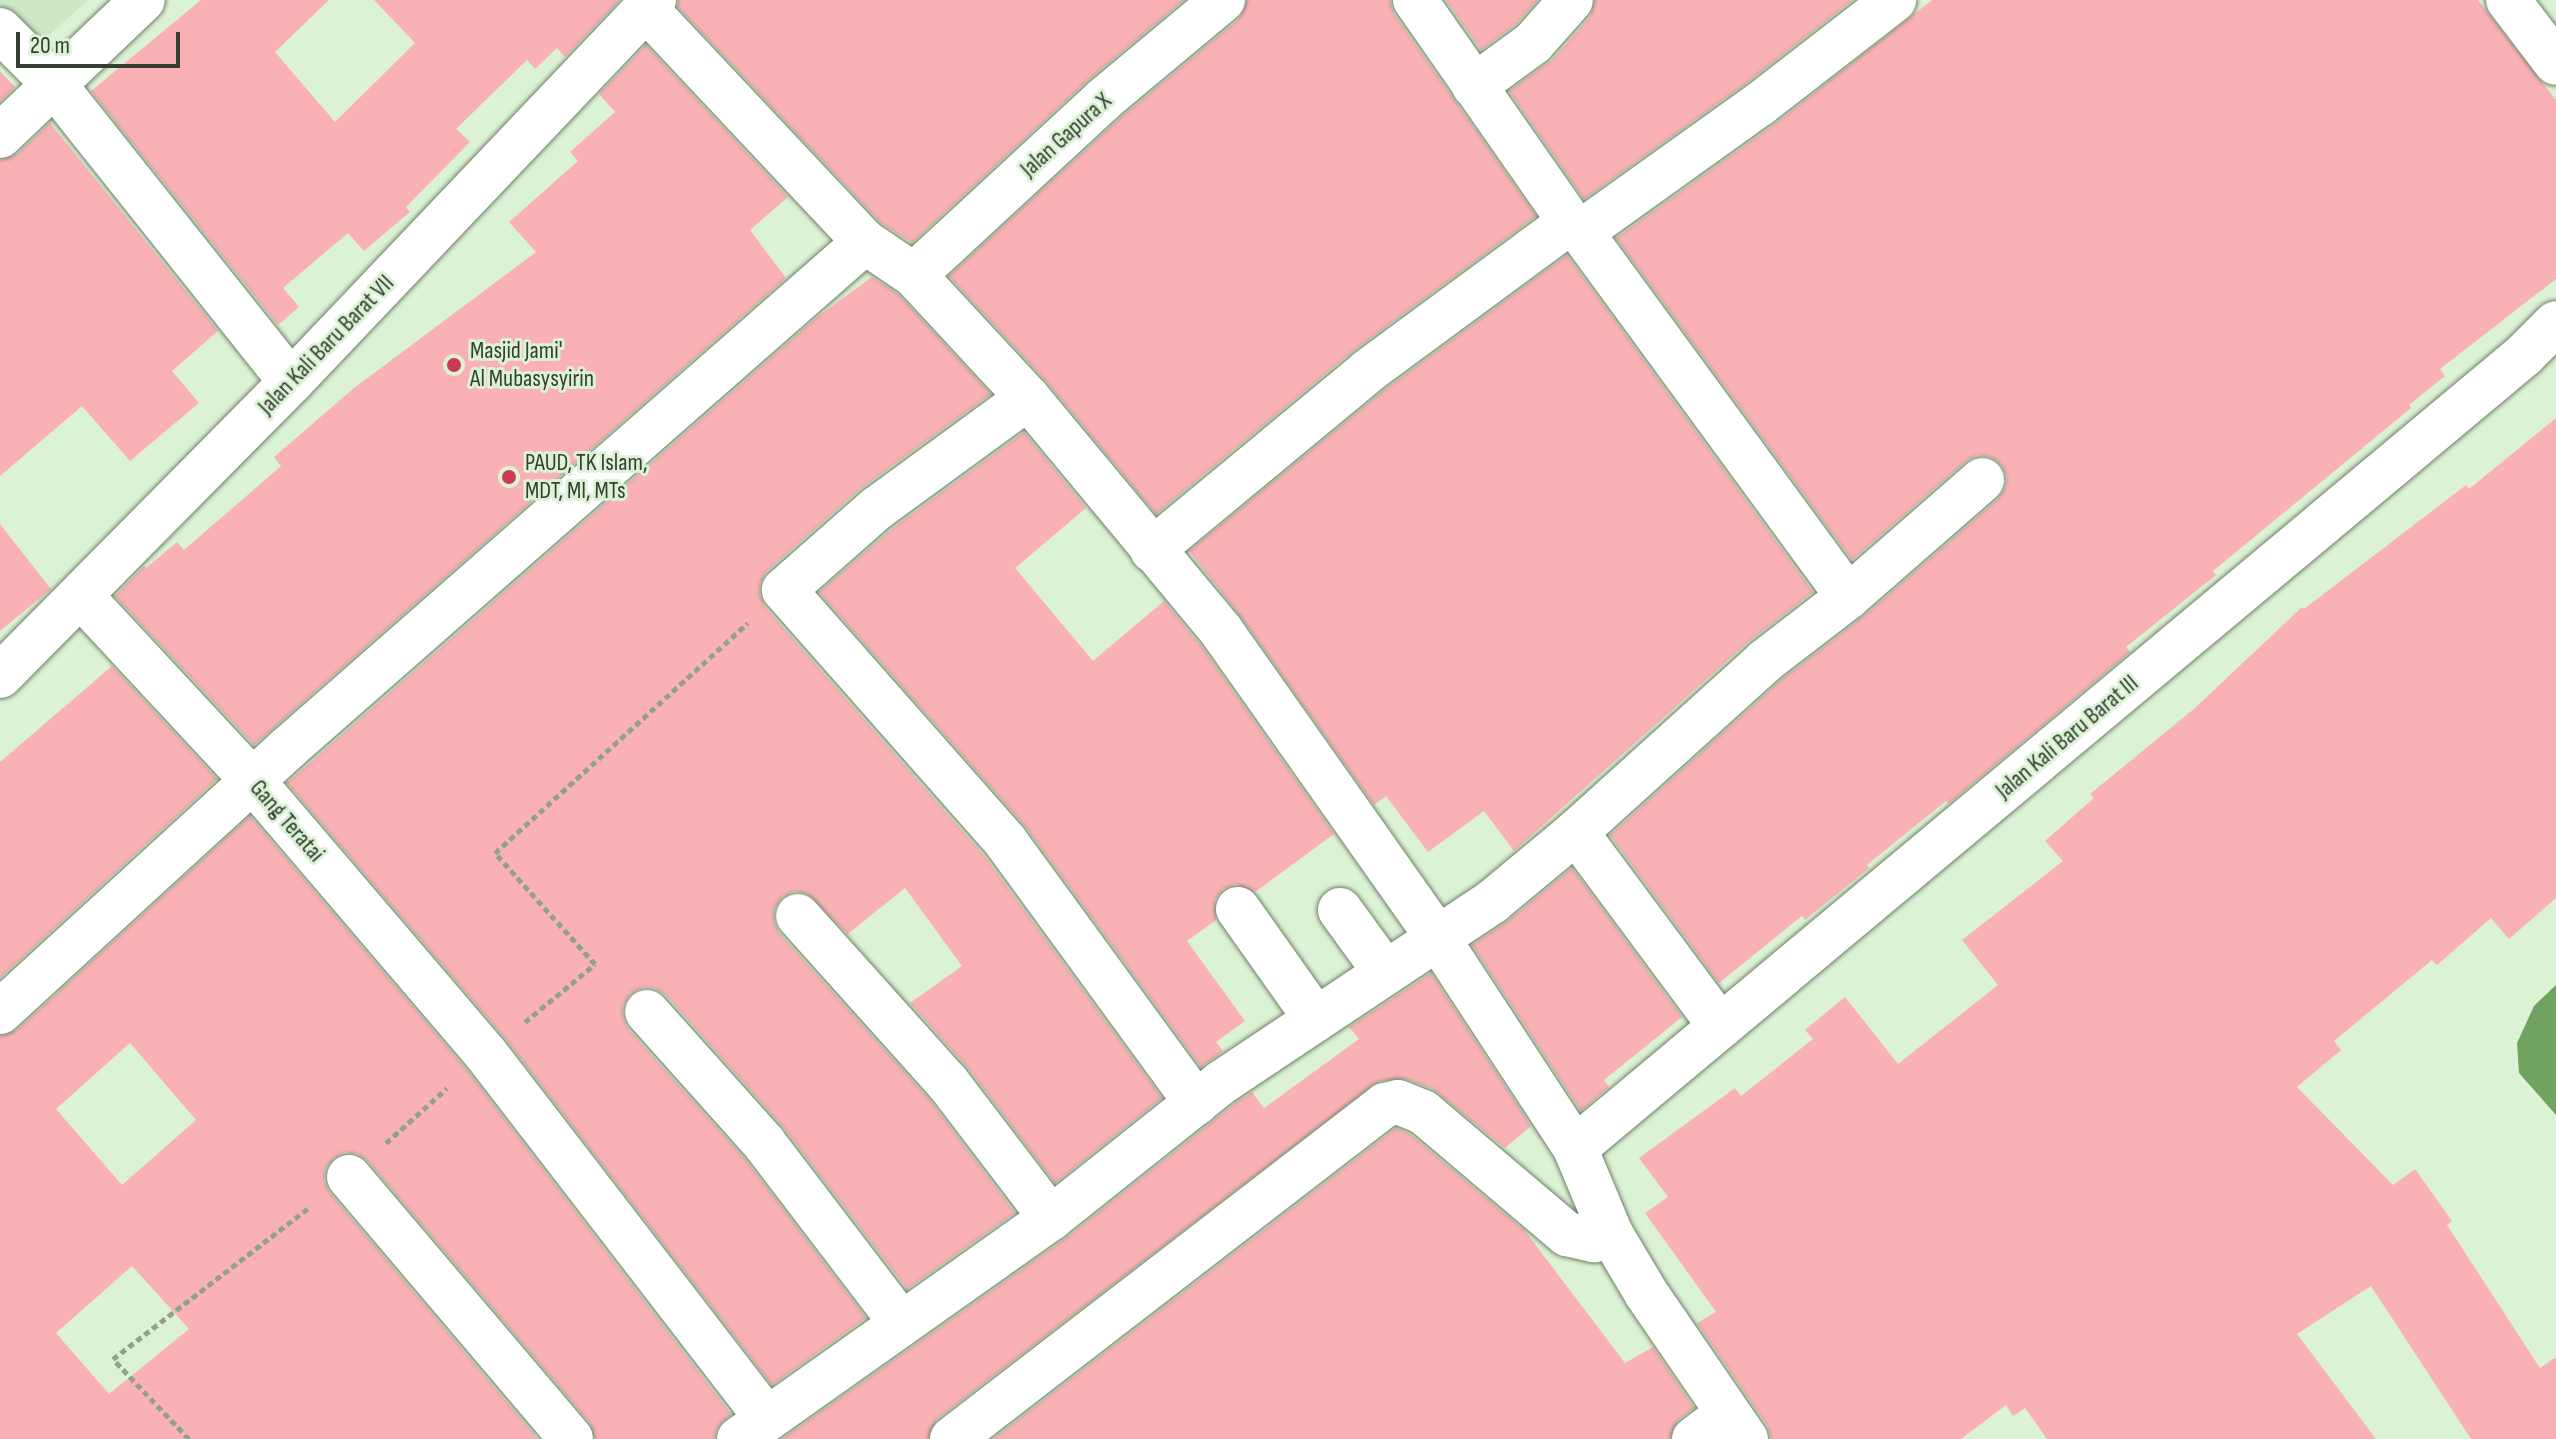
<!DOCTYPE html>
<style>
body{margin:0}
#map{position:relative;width:2556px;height:1439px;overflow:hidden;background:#dcf2d5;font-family:"Sofia Sans Condensed",sans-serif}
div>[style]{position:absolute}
.built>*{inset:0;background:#cee8c6}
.water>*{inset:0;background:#70a260}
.building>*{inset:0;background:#fab1b5}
.path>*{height:5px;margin-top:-2.5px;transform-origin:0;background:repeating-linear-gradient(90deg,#91a18c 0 6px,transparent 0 10px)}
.roads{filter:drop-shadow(0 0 2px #6d8167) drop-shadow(0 0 2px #6d8167)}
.minor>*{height:44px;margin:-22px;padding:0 22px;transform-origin:22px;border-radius:22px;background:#fff}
.dots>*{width:22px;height:22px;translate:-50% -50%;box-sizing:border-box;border:4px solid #dcf2d5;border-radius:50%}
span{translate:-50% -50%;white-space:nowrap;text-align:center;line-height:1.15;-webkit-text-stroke:6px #dcf2d5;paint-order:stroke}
.street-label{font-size:24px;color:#353e33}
.poi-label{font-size:24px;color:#353e33}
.left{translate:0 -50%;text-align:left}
.scale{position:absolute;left:16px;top:32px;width:164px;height:36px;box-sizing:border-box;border:4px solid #353e33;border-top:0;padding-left:10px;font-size:24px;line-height:28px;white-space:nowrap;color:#353e33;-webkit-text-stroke:6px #dcf2d5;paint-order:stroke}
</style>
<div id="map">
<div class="built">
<div style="clip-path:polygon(0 0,88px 0,27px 55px,0 24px)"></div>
</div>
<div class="water">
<div style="clip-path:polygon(2556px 985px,2556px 1115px,2519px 1073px,2517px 1043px,2534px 1006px)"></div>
</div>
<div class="building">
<div style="clip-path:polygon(201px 0,329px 0,275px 52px,335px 122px,415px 43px,374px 0,620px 0,565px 57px,557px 48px,535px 69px,527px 60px,456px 129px,470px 142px,406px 207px,410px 212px,364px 251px,348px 233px,283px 288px,299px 307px,278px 325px,91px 91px)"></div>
<div style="clip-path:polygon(678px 0,1184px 0,1087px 81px,912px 243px,881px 223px,678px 7px)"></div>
<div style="clip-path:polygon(1247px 0,1390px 0,1394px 14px,1536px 216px,1353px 351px,1156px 514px,1046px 381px,949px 276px,1120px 118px,1239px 19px)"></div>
<div style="clip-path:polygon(1446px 0,1538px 0,1516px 24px,1481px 50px)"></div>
<div style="clip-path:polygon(1595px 0,1853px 0,1745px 84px,1584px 199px,1509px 91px,1552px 60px,1590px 17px)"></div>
<div style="clip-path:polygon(1932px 0,2478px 0,2556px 100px,2556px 279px,2440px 369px,2445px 376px,2409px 405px,2411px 408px,2213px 571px,2216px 575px,2126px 647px,2130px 652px,1953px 800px,1948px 804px,1946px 801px,1867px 865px,1869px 868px,1805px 920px,1802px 916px,1719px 983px,1610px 835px,1781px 680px,1864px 616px,1998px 499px,2006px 487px,2007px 476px,2001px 464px,1991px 457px,1978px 455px,1966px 461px,1852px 560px,1616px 238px,1775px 124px)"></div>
<div style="clip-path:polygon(646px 45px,788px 197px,750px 230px,786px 278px,254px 745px,115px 596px,144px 566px,146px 568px,177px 542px,184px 550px,281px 466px,274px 457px,354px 388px,536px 252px,509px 222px,578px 161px,570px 152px,615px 112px,599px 94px)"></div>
<div style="clip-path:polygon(0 71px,15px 87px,0 102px)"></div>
<div style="clip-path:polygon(50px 123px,218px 331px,172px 371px,199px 403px,130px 461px,82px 406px,0 476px,0 160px,17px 154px)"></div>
<div style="clip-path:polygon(1567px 255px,1813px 592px,1748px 642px,1514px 851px,1484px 811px,1428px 852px,1386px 796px,1374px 805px,1242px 618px,1189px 551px,1383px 391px)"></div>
<div style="clip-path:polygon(872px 277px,898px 294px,991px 394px,860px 489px,767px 571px,760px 583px,760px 596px,765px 607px,986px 858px,1162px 1098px,1055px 1183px,968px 1068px,910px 1003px,962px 966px,905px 888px,848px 934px,806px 893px,794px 891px,782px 897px,774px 909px,774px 922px,779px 933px,929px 1099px,1015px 1213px,907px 1289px,784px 1128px,666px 995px,654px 988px,643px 987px,631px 993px,623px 1005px,623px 1018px,628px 1029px,745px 1159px,866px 1318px,772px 1385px,505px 1038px,287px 783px,816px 318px)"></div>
<div style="clip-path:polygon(2556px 418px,2556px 898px,2509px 939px,2491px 918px,2437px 965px,2432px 960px,2334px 1041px,2341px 1050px,2297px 1087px,2393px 1185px,2415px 1169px,2452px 1221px,2447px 1225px,2540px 1368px,2556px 1357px,2556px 1439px,2471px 1439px,2371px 1286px,2297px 1334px,2376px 1439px,2047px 1439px,2025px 1408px,2013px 1416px,2006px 1405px,1961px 1439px,1771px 1439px,1767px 1425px,1697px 1323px,1716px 1312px,1645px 1213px,1668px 1197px,1639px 1158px,1735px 1088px,1741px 1096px,1813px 1039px,1805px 1030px,1845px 997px,1898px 1064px,1998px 985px,1962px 940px,2063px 861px,2045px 841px,2094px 798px,2090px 794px,2195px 708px,2302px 607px,2304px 609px,2466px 485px,2469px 489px)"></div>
<div style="clip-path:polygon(1024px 432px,1086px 508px,1015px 568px,1093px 661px,1164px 601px,1202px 647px,1334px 834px,1255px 892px,1236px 884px,1223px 889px,1215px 899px,1216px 920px,1187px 941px,1245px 1021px,1216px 1042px,1223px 1051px,1201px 1067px,1026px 827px,819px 592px,893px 528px)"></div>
<div style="clip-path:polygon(0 524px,51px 589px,0 631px)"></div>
<div style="clip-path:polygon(112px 666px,217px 779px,0 978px,0 762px)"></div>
<div style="clip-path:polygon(evenodd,250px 816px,467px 1070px,731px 1414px,717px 1428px,714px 1439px,595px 1439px,590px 1423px,368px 1161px,358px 1154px,345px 1152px,334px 1158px,326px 1168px,324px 1181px,330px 1193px,538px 1439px,0 1439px,0 1036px,17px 1030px,250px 816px,130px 1043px,196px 1120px,122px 1185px,56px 1109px,130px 1043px,250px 816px,132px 1266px,189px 1329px,109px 1394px,56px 1333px,132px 1266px)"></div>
<div style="clip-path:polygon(1572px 868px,1682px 1017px,1604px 1080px,1609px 1087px,1581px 1111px,1472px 945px,1509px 920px)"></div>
<div style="clip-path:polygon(1431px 973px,1531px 1126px,1505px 1148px,1433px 1089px,1406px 1079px,1379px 1081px,937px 1419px,928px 1439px,782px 1439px,1066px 1238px,1237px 1102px,1252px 1092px,1264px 1108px,1359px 1039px,1349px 1027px)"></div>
<div style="clip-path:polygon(1396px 1128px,1410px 1134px,1525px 1231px,1625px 1363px,1653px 1347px,1694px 1408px,1678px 1420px,1670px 1439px,993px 1439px)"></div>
</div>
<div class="path">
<div style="left:525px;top:1022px;width:91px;rotate:-39.6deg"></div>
<div style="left:595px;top:964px;width:149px;rotate:-132deg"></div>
<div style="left:495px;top:853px;width:342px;rotate:-42.3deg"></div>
<div style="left:386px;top:1143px;width:82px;rotate:-42deg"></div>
<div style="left:189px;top:1439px;width:110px;rotate:-133.5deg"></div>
<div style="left:113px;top:1359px;width:250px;rotate:-37.7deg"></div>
</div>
<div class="roads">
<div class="minor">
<div style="left:1415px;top:0;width:271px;rotate:55.1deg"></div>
<div style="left:1570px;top:222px;width:15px;rotate:42deg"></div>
<div style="left:1581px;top:232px;width:452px;rotate:53.8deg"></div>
<div style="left:2508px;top:0;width:79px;rotate:52.7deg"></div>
<div style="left:646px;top:9px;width:320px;rotate:46.8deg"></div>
<div style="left:865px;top:242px;width:59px;rotate:34deg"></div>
<div style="left:914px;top:275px;width:168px;rotate:47.2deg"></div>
<div style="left:1028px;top:398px;width:304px;rotate:50.3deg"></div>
<div style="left:1222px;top:632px;width:373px;rotate:54.8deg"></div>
<div style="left:1437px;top:937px;width:252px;rotate:56.8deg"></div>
<div style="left:1575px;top:1148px;width:93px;rotate:67.3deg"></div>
<div style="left:1611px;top:1234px;width:69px;rotate:59.3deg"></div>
<div style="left:1646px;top:1293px;width:177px;rotate:55.6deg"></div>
<div style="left:0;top:30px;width:75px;rotate:45deg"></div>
<div style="left:53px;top:83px;width:382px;rotate:51.5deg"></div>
<div style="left:1474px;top:86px;width:73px;rotate:-36.1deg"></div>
<div style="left:1533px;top:43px;width:57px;rotate:-48.5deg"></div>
<div style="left:0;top:136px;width:197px;rotate:-43.6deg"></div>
<div style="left:1581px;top:232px;width:220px;rotate:-35.6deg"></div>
<div style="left:1760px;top:104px;width:170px;rotate:-37.8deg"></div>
<div style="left:914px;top:275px;width:259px;rotate:-42.8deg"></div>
<div style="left:1104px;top:99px;width:155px;rotate:-39.8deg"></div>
<div style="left:1028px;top:398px;width:187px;rotate:143.9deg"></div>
<div style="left:877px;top:508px;width:124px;rotate:138.6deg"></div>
<div style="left:784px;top:590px;width:336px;rotate:48.6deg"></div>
<div style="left:1006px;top:842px;width:323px;rotate:53.9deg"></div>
<div style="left:1152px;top:550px;width:281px;rotate:-39.6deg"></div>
<div style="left:1368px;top:371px;width:251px;rotate:-36.4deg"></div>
<div style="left:81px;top:596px;width:251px;rotate:47.1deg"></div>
<div style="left:252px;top:780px;width:360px;rotate:49.5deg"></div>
<div style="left:486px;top:1054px;width:459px;rotate:52.4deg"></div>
<div style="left:0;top:676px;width:414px;rotate:-45.3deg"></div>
<div style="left:291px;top:382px;width:527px;rotate:-46.46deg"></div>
<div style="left:1576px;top:832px;width:242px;rotate:53.4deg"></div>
<div style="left:1238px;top:909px;width:135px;rotate:54.7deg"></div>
<div style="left:1340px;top:910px;width:77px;rotate:54deg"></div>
<div style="left:798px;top:916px;width:224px;rotate:48.1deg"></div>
<div style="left:948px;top:1083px;width:170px;rotate:52.7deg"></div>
<div style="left:0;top:1012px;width:391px;rotate:-42.5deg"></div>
<div style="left:288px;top:748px;width:767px;rotate:-41.25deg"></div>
<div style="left:647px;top:1012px;width:176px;rotate:48.2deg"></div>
<div style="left:764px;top:1143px;width:226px;rotate:52.7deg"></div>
<div style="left:1575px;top:1148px;width:1237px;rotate:-39.88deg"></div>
<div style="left:2524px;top:355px;width:45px;rotate:-45deg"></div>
<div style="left:349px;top:1177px;width:343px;rotate:49.7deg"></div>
<div style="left:739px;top:1439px;width:382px;rotate:-35.3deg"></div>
<div style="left:1051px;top:1218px;width:218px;rotate:-38.5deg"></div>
<div style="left:1222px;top:1082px;width:326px;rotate:-33.7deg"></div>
<div style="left:1493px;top:901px;width:108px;rotate:-39.7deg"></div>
<div style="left:1576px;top:832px;width:255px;rotate:-42.1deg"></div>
<div style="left:1765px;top:661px;width:105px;rotate:-37.6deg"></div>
<div style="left:1848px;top:597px;width:178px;rotate:-41.1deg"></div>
<div style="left:952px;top:1439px;width:547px;rotate:-37.65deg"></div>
<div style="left:1385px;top:1105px;width:13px;rotate:-13deg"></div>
<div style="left:1398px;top:1102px;width:27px;rotate:22deg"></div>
<div style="left:1423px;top:1112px;width:189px;rotate:40.3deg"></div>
<div style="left:1567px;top:1234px;width:28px;rotate:13deg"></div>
<div style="left:1594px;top:1240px;width:18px;rotate:-19deg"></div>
<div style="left:1694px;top:1439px;width:41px;rotate:-37.1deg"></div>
</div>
</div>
<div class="dots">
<div style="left:454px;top:365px;background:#ca3a53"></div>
<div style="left:509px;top:477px;background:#ca3a53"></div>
</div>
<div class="street-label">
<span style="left:1066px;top:135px;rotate:-42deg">Jalan Gapura X</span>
<span style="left:326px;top:345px;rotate:-46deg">Jalan Kali Baru Barat VII</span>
<span style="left:2067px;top:737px;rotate:-40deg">Jalan Kali Baru Barat III</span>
<span style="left:287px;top:821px;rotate:49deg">Gang Teratai</span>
</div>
<div class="poi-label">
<span class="left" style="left:470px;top:365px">Masjid Jami'<br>Al Mubasysyirin</span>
<span class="left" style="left:525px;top:477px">PAUD, TK Islam,<br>MDT, MI, MTs</span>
</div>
<div class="scale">20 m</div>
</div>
